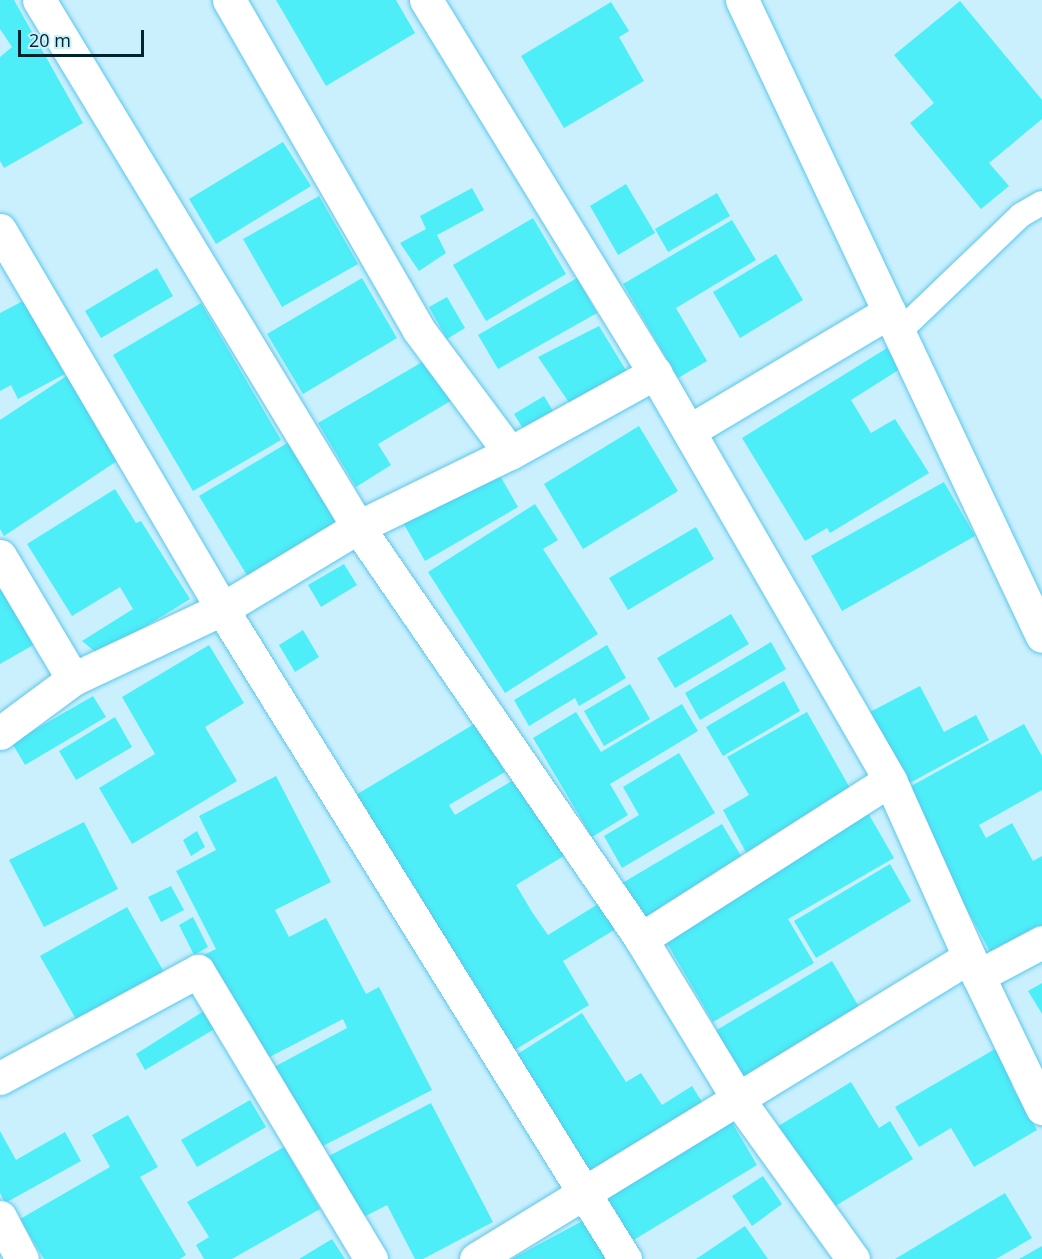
<!DOCTYPE html>
<style>
body{margin:0}
#map{position:relative;width:1042px;height:1259px;overflow:hidden;background:#caf0fe;font-family:"Open Sans",sans-serif}
div>[style]{position:absolute}
.building>*{inset:0;background:#4deef8}
.roads{filter:drop-shadow(0 0 2px #5bc8ea) drop-shadow(0 0 2px #5bc8ea)}
.lane>*{height:24px;margin:-12px;padding:0 12px;transform-origin:12px;border-radius:12px;background:#fff}
.street>*{height:33px;margin:-16.5px;padding:0 16.5px;transform-origin:16.5px;border-radius:16.5px;background:#fff}
span{translate:-50% -50%;white-space:nowrap;text-align:center;line-height:1.15;-webkit-text-stroke:6px #caf0fe;paint-order:stroke}
.scale{position:absolute;left:18px;top:30px;width:126px;height:27px;box-sizing:border-box;border:3px solid #00242e;border-top:0;padding-left:8px;font-size:18px;line-height:21px;white-space:nowrap;color:#00242e;-webkit-text-stroke:4px #caf0fe;paint-order:stroke}
</style>
<div id="map">
<div class="building">
<div style="clip-path:polygon(0 0,14px 0,83px 123px,4px 168px,0 161px,0 57px,12px 47px,0 29px)"></div>
<div style="clip-path:polygon(276px 0,396px 0,415px 33px,326px 86px)"></div>
<div style="clip-path:polygon(960px 1px,1042px 100px,1042px 119px,989px 163px,1009px 186px,981px 209px,910px 123px,934px 103px,894px 55px)"></div>
<div style="clip-path:polygon(611px 2px,629px 31px,619px 37px,644px 81px,564px 128px,521px 56px)"></div>
<div style="clip-path:polygon(283px 142px,311px 186px,216px 244px,189px 199px)"></div>
<div style="clip-path:polygon(626px 184px,655px 233px,618px 255px,590px 206px)"></div>
<div style="clip-path:polygon(472px 188px,484px 210px,437px 235px,446px 253px,419px 271px,400px 243px,426px 229px,420px 216px)"></div>
<div style="clip-path:polygon(717px 193px,730px 216px,668px 252px,655px 229px)"></div>
<div style="clip-path:polygon(319px 196px,358px 264px,282px 307px,243px 239px)"></div>
<div style="clip-path:polygon(533px 218px,566px 274px,486px 321px,453px 265px)"></div>
<div style="clip-path:polygon(732px 220px,756px 260px,676px 308px,707px 361px,678px 378px,623px 284px)"></div>
<div style="clip-path:polygon(776px 254px,803px 300px,740px 338px,713px 292px)"></div>
<div style="clip-path:polygon(157px 268px,173px 296px,101px 338px,85px 311px)"></div>
<div style="clip-path:polygon(362px 278px,397px 338px,303px 394px,267px 334px)"></div>
<div style="clip-path:polygon(577px 278px,597px 313px,498px 369px,478px 335px)"></div>
<div style="clip-path:polygon(447px 297px,465px 328px,447px 339px,429px 307px)"></div>
<div style="clip-path:polygon(25px 300px,65px 374px,18px 399px,11px 385px,0 391px,0 313px)"></div>
<div style="clip-path:polygon(201px 303px,281px 440px,193px 491px,113px 355px)"></div>
<div style="clip-path:polygon(599px 326px,627px 372px,570px 404px,538px 357px)"></div>
<div style="clip-path:polygon(887px 348px,900px 369px,851px 400px,871px 433px,895px 419px,929px 473px,830px 533px,827px 528px,805px 541px,742px 438px)"></div>
<div style="clip-path:polygon(429px 358px,454px 399px,378px 444px,391px 465px,356px 487px,318px 423px)"></div>
<div style="clip-path:polygon(71px 373px,126px 455px,4px 536px,0 529px,0 420px)"></div>
<div style="clip-path:polygon(544px 396px,557px 418px,527px 435px,514px 414px)"></div>
<div style="clip-path:polygon(639px 426px,678px 491px,583px 549px,544px 484px)"></div>
<div style="clip-path:polygon(294px 439px,344px 523px,254px 587px,199px 496px)"></div>
<div style="clip-path:polygon(495px 467px,518px 507px,425px 561px,402px 521px)"></div>
<div style="clip-path:polygon(944px 482px,975px 536px,842px 611px,811px 556px)"></div>
<div style="clip-path:polygon(115px 489px,136px 523px,141px 521px,190px 599px,99px 655px,82px 641px,133px 609px,120px 587px,72px 616px,27px 544px)"></div>
<div style="clip-path:polygon(535px 504px,558px 540px,543px 549px,598px 634px,505px 693px,428px 572px)"></div>
<div style="clip-path:polygon(696px 527px,714px 559px,628px 610px,609px 578px)"></div>
<div style="clip-path:polygon(344px 564px,357px 585px,321px 607px,308px 585px)"></div>
<div style="clip-path:polygon(0 568px,42px 640px,0 664px)"></div>
<div style="clip-path:polygon(731px 614px,749px 644px,675px 688px,657px 658px)"></div>
<div style="clip-path:polygon(303px 630px,319px 657px,295px 672px,279px 645px)"></div>
<div style="clip-path:polygon(771px 642px,786px 669px,700px 720px,685px 693px)"></div>
<div style="clip-path:polygon(209px 645px,244px 703px,205px 727px,237px 781px,132px 844px,99px 788px,155px 754px,122px 697px)"></div>
<div style="clip-path:polygon(607px 645px,626px 678px,579px 706px,575px 698px,529px 726px,514px 700px)"></div>
<div style="clip-path:polygon(784px 681px,800px 711px,723px 756px,706px 727px)"></div>
<div style="clip-path:polygon(630px 684px,650px 719px,604px 746px,584px 711px)"></div>
<div style="clip-path:polygon(920px 686px,944px 732px,976px 715px,989px 740px,906px 785px,868px 713px)"></div>
<div style="clip-path:polygon(93px 696px,106px 717px,25px 765px,12px 743px)"></div>
<div style="clip-path:polygon(682px 704px,698px 731px,610px 784px,628px 815px,592px 837px,533px 738px,576px 712px,601px 752px)"></div>
<div style="clip-path:polygon(807px 712px,855px 797px,748px 856px,723px 810px,749px 795px,727px 757px)"></div>
<div style="clip-path:polygon(115px 717px,132px 747px,76px 780px,59px 751px)"></div>
<div style="clip-path:polygon(476px 723px,505px 772px,449px 805px,455px 815px,520px 776px,567px 854px,516px 885px,532px 912px,548px 935px,603px 901px,619px 927px,563px 961px,589px 1005px,508px 1054px,354px 796px)"></div>
<div style="clip-path:polygon(1024px 724px,1042px 756px,1042px 790px,979px 825px,986px 838px,1012px 823px,1033px 861px,1042px 856px,1042px 930px,993px 957px,902px 791px)"></div>
<div style="clip-path:polygon(679px 753px,715px 813px,622px 868px,604px 836px,639px 815px,623px 787px)"></div>
<div style="clip-path:polygon(276px 776px,331px 882px,275px 910px,289px 937px,326px 918px,366px 994px,379px 987px,432px 1090px,317px 1149px,274px 1067px,347px 1028px,343px 1019px,256px 1064px,200px 957px,216px 949px,176px 871px,216px 850px,199px 816px)"></div>
<div style="clip-path:polygon(868px 813px,894px 858px,788px 919px,814px 963px,713px 1022px,661px 933px)"></div>
<div style="clip-path:polygon(84px 822px,118px 889px,44px 927px,9px 860px)"></div>
<div style="clip-path:polygon(722px 824px,744px 861px,641px 922px,619px 885px)"></div>
<div style="clip-path:polygon(197px 831px,205px 847px,191px 856px,183px 840px)"></div>
<div style="clip-path:polygon(890px 864px,911px 901px,816px 958px,794px 921px)"></div>
<div style="clip-path:polygon(171px 886px,184px 910px,161px 922px,148px 897px)"></div>
<div style="clip-path:polygon(127px 907px,168px 979px,81px 1028px,40px 956px)"></div>
<div style="clip-path:polygon(193px 917px,208px 947px,194px 955px,179px 925px)"></div>
<div style="clip-path:polygon(832px 961px,862px 1012px,745px 1082px,715px 1031px)"></div>
<div style="clip-path:polygon(1042px 983px,1042px 1014px,1028px 991px)"></div>
<div style="clip-path:polygon(207px 1009px,218px 1027px,145px 1070px,136px 1054px)"></div>
<div style="clip-path:polygon(582px 1013px,626px 1082px,641px 1073px,662px 1105px,692px 1086px,707px 1110px,593px 1183px,513px 1057px)"></div>
<div style="clip-path:polygon(995px 1049px,1015px 1083px,1011px 1085px,1037px 1130px,974px 1167px,951px 1128px,919px 1147px,895px 1107px)"></div>
<div style="clip-path:polygon(851px 1082px,879px 1128px,890px 1121px,913px 1159px,827px 1211px,775px 1128px)"></div>
<div style="clip-path:polygon(250px 1100px,266px 1127px,197px 1167px,181px 1140px)"></div>
<div style="clip-path:polygon(431px 1103px,493px 1222px,423px 1259px,415px 1259px,387px 1205px,356px 1221px,323px 1159px)"></div>
<div style="clip-path:polygon(727px 1114px,757px 1165px,632px 1241px,601px 1191px)"></div>
<div style="clip-path:polygon(128px 1115px,158px 1167px,140px 1177px,186px 1255px,180px 1259px,44px 1259px,20px 1219px,110px 1167px,92px 1135px)"></div>
<div style="clip-path:polygon(0 1131px,16px 1160px,65px 1132px,81px 1161px,5px 1203px,0 1193px)"></div>
<div style="clip-path:polygon(284px 1147px,320px 1209px,232px 1259px,204px 1259px,196px 1245px,209px 1237px,187px 1202px)"></div>
<div style="clip-path:polygon(763px 1176px,782px 1204px,752px 1226px,732px 1196px)"></div>
<div style="clip-path:polygon(1005px 1193px,1032px 1238px,996px 1259px,895px 1259px)"></div>
<div style="clip-path:polygon(586px 1219px,607px 1259px,512px 1259px)"></div>
<div style="clip-path:polygon(745px 1226px,768px 1259px,696px 1259px)"></div>
<div style="clip-path:polygon(332px 1239px,345px 1259px,299px 1259px)"></div>
<div style="clip-path:polygon(1042px 1246px,1042px 1259px,1019px 1259px)"></div>
</div>
<div class="roads">
<div class="lane">
<div style="left:899px;top:332px;width:169px;rotate:-43.8deg"></div>
<div style="left:1021px;top:215px;width:24px;rotate:-30deg"></div>
</div>
<div class="street">
<div style="left:39px;top:0;width:616px;rotate:58.81deg"></div>
<div style="left:358px;top:527px;width:500px;rotate:55.5deg"></div>
<div style="left:641px;top:939px;width:187px;rotate:58.8deg"></div>
<div style="left:738px;top:1099px;width:197px;rotate:54.3deg"></div>
<div style="left:229px;top:0;width:379px;rotate:60.1deg"></div>
<div style="left:418px;top:329px;width:154px;rotate:53.4deg"></div>
<div style="left:426px;top:0;width:438px;rotate:58.5deg"></div>
<div style="left:742px;top:0;width:703px;rotate:64.75deg"></div>
<div style="left:0;top:230px;width:439px;rotate:59.6deg"></div>
<div style="left:222px;top:609px;width:765px;rotate:58.2deg"></div>
<div style="left:689px;top:431px;width:233px;rotate:-30.8deg"></div>
<div style="left:0;top:556px;width:143px;rotate:59.3deg"></div>
<div style="left:0;top:733px;width:91px;rotate:-36.5deg"></div>
<div style="left:73px;top:679px;width:165px;rotate:-25.2deg"></div>
<div style="left:222px;top:609px;width:159px;rotate:-31.1deg"></div>
<div style="left:358px;top:527px;width:169px;rotate:-26deg"></div>
<div style="left:510px;top:453px;width:166px;rotate:-28.9deg"></div>
<div style="left:655px;top:373px;width:470px;rotate:60deg"></div>
<div style="left:890px;top:780px;width:194px;rotate:65.9deg"></div>
<div style="left:641px;top:939px;width:295px;rotate:-32.6deg"></div>
<div style="left:978px;top:976px;width:72px;rotate:-28deg"></div>
<div style="left:0;top:1078px;width:225px;rotate:-28.4deg"></div>
<div style="left:198px;top:971px;width:336px;rotate:59deg"></div>
<div style="left:0;top:1217px;width:47px;rotate:62.4deg"></div>
<div style="left:476px;top:1259px;width:578px;rotate:-31.49deg"></div>
<div style="left:969px;top:957px;width:168px;rotate:64.2deg"></div>
</div>
</div>
<div class="scale">20 m</div>
</div>
